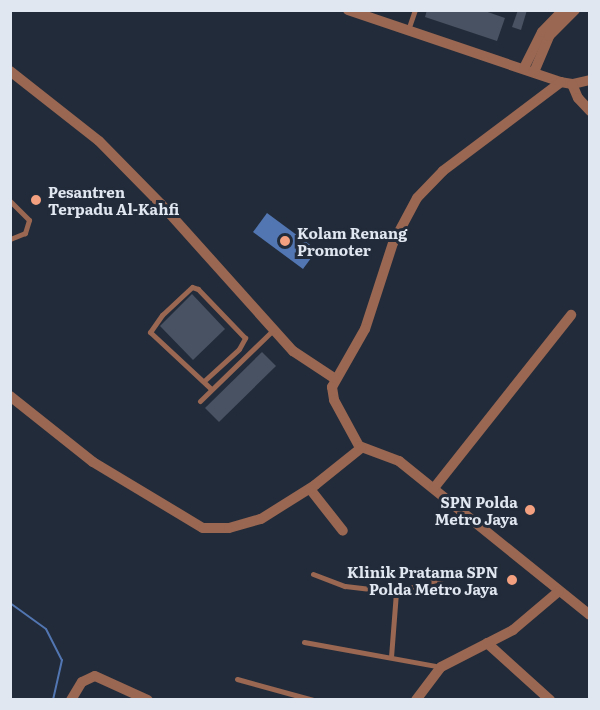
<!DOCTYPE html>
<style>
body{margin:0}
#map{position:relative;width:600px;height:710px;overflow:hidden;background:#222b39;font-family:Literata,serif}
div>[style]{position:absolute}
.water>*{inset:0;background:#5276b2}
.stream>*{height:2px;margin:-1px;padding:0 1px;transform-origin:1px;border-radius:1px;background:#5276b2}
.building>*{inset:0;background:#485262}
.service>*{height:5px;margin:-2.5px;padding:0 2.5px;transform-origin:2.5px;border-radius:2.5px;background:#996752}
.minor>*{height:10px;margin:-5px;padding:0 5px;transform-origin:5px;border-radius:5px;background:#996752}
.dots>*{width:16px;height:16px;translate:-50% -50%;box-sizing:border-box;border:3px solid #222b39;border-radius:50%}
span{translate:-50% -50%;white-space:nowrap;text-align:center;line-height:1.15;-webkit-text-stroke:6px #222b39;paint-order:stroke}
.poi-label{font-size:15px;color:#e1e7f1;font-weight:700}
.left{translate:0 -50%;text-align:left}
.right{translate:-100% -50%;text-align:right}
.frame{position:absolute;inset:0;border:12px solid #e1e7f1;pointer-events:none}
</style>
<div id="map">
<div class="water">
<div style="clip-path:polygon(267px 213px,317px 250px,303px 269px,253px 232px)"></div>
</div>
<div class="stream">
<div style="left:10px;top:603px;width:44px;rotate:35.8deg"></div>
<div style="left:46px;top:629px;width:35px;rotate:63deg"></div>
<div style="left:62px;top:660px;width:41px;rotate:102.7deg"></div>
</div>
<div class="building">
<div style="clip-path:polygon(427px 10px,482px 10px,505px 18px,497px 41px,425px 17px)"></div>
<div style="clip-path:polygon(518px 10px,527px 10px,521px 30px,512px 27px)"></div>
<div style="clip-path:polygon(192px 294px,225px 329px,193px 360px,160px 326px)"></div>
<div style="clip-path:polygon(262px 352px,276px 366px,219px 422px,205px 408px)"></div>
</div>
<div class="service">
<div style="left:408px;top:30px;width:21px;rotate:-71deg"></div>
<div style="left:10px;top:201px;width:27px;rotate:45deg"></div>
<div style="left:29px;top:220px;width:14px;rotate:107deg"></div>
<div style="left:25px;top:233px;width:16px;rotate:158deg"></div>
<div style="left:204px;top:381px;width:47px;rotate:-42.4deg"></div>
<div style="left:239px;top:349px;width:13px;rotate:-61deg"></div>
<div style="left:245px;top:338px;width:68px;rotate:-133.8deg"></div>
<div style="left:198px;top:289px;width:6px;rotate:-162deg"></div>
<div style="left:192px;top:287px;width:41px;rotate:137deg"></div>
<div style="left:162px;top:315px;width:21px;rotate:125deg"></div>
<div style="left:150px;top:332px;width:82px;rotate:43deg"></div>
<div style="left:200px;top:401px;width:103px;rotate:-44.2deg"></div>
<div style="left:313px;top:574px;width:34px;rotate:21deg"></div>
<div style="left:345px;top:586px;width:51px;rotate:6.7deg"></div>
<div style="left:304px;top:642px;width:139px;rotate:10.3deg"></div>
<div style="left:391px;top:657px;width:65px;rotate:-85.6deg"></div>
<div style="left:396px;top:592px;width:52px;rotate:-16.7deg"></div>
<div style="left:237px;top:679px;width:79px;rotate:15.4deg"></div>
</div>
<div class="minor">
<div style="left:348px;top:10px;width:225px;rotate:18.7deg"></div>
<div style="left:524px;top:68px;width:40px;rotate:-63.4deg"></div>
<div style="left:542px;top:32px;width:30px;rotate:-46deg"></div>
<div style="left:10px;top:71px;width:113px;rotate:38.2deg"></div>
<div style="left:99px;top:141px;width:88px;rotate:45.5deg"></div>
<div style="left:161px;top:204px;width:198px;rotate:48.1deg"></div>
<div style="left:293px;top:351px;width:49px;rotate:33.4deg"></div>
<div style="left:534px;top:72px;width:39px;rotate:-67deg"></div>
<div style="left:549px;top:36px;width:37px;rotate:-45deg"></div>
<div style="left:590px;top:80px;width:18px;rotate:167deg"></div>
<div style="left:572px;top:84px;width:11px;rotate:-170deg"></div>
<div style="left:561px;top:82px;width:148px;rotate:143deg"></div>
<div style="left:443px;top:171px;width:37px;rotate:134deg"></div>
<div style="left:417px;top:198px;width:51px;rotate:118.1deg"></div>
<div style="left:393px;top:243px;width:90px;rotate:108deg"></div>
<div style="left:365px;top:329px;width:67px;rotate:119.6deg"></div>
<div style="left:332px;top:387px;width:13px;rotate:81deg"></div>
<div style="left:334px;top:400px;width:52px;rotate:61.5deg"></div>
<div style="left:359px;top:446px;width:43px;rotate:20.6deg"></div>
<div style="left:399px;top:461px;width:245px;rotate:38.9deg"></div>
<div style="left:572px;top:84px;width:15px;rotate:67deg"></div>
<div style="left:578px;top:98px;width:18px;rotate:47deg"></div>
<div style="left:10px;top:396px;width:106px;rotate:38.5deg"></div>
<div style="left:93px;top:462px;width:128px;rotate:31deg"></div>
<div style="left:203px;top:528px;width:26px"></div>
<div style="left:229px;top:528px;width:33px;rotate:-16deg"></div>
<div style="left:261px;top:519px;width:64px;rotate:-32.2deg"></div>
<div style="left:315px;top:485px;width:59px;rotate:-38.8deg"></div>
<div style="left:434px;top:488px;width:221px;rotate:-51.6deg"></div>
<div style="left:310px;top:489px;width:53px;rotate:51.8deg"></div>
<div style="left:487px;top:643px;width:85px;rotate:42.1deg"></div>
<div style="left:71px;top:700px;width:21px;rotate:-59deg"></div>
<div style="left:82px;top:682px;width:14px;rotate:-25deg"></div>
<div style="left:95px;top:676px;width:58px;rotate:24.4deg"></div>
<div style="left:416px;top:700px;width:41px;rotate:-52.9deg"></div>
<div style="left:441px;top:667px;width:81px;rotate:-27.2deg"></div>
<div style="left:513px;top:630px;width:60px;rotate:-40.3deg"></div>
</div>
<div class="dots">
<div style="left:36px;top:200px;background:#f2a07f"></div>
<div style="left:285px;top:241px;background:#f2a07f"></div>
<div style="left:530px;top:510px;background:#f2a07f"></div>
<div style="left:512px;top:580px;background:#f2a07f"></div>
</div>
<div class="poi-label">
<span class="left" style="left:48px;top:200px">Pesantren<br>Terpadu Al-Kahfi</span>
<span class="left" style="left:297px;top:241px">Kolam Renang<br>Promoter</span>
<span class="right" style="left:518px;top:510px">SPN Polda<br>Metro Jaya</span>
<span class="right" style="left:498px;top:580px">Klinik Pratama SPN<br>Polda Metro Jaya</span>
</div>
<div class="frame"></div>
</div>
